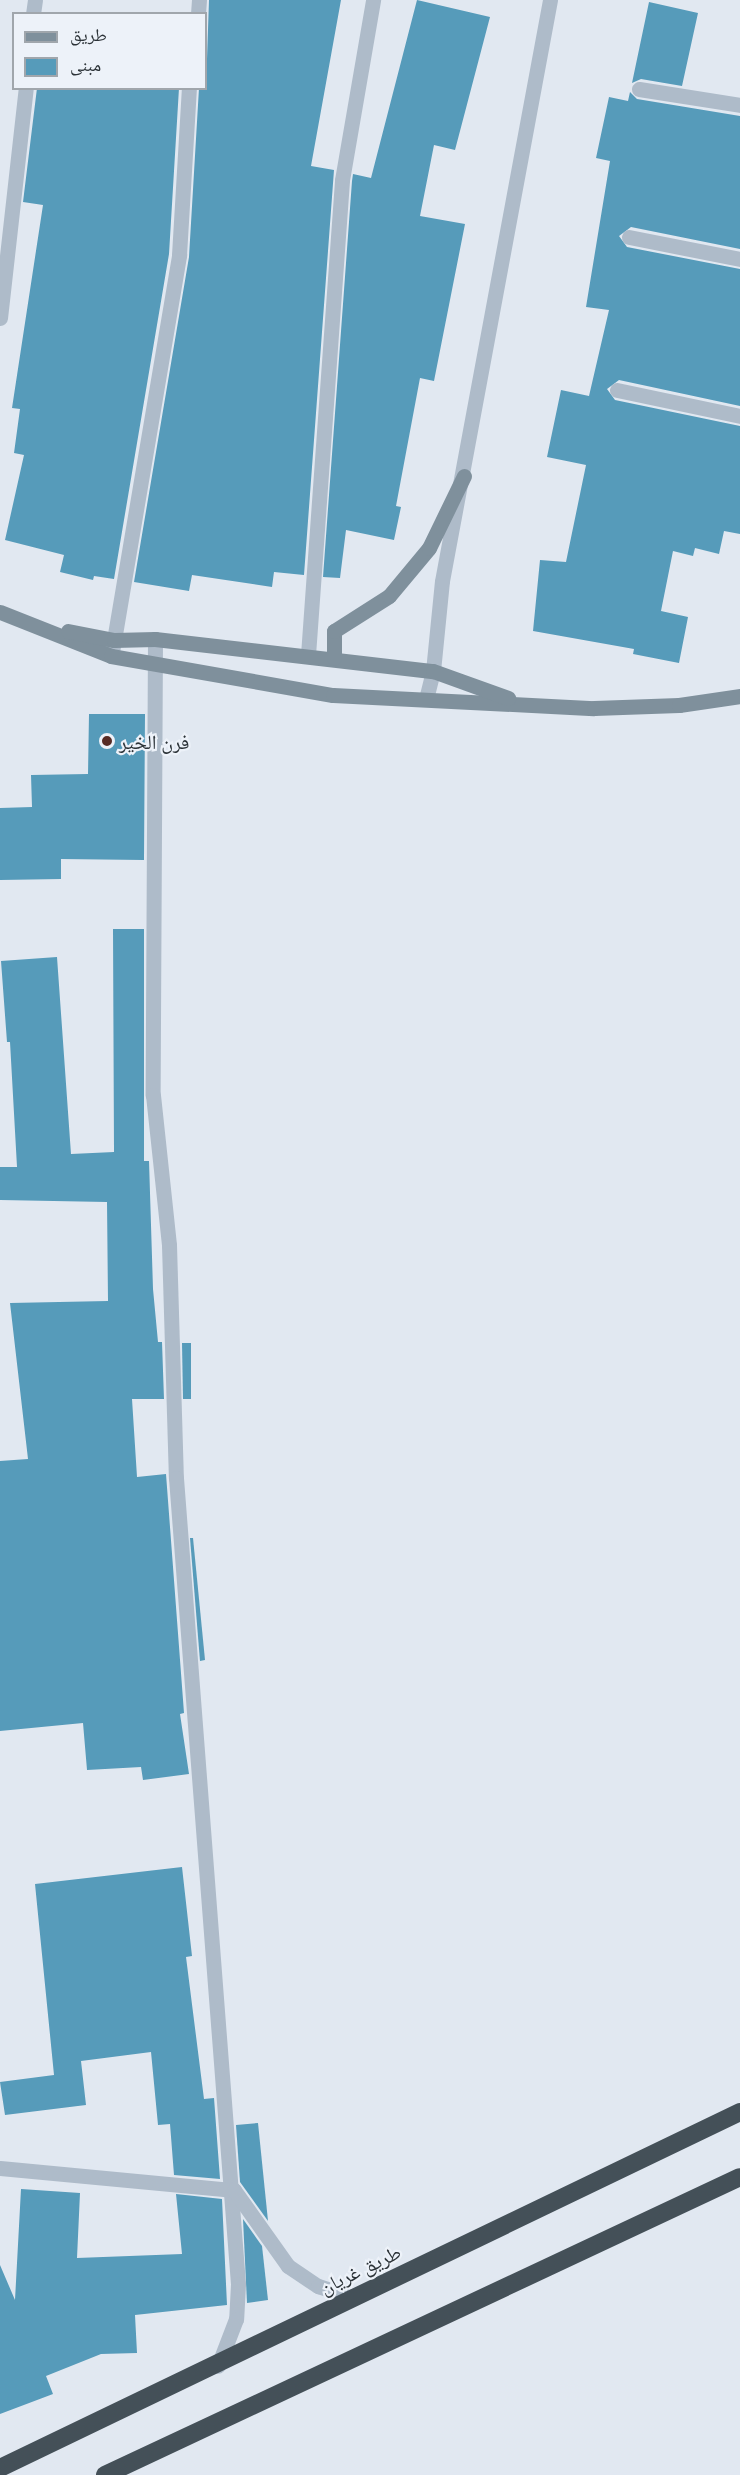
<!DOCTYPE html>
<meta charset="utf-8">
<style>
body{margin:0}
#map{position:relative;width:740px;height:2475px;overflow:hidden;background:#e1e8f1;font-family:"Archivo Narrow","Noto Naskh Arabic",sans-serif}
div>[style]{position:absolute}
.building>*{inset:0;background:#569bba}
.street>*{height:15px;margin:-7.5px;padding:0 7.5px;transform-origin:7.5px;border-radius:7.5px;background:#aebbc9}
.secondary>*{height:15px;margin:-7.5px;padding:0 7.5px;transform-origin:7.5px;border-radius:7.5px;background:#7f909c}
.highway>*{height:18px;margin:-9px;padding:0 9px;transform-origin:9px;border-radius:9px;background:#445058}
.dots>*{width:16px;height:16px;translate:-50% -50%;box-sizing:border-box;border:3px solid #edf2f9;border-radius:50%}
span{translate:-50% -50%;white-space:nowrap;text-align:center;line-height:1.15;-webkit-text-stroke:4.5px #edf2f9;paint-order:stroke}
.poi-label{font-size:20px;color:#2c3338}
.left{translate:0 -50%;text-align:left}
.street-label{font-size:20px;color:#2c3338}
.legend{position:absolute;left:12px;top:12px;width:195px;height:78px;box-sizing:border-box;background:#edf2f9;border:2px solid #a0a6ac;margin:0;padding:8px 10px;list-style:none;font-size:18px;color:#2c3338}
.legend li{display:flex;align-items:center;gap:12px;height:30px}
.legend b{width:30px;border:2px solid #a0a6ac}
</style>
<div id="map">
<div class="building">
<div style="clip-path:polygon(209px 0,341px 0,311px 166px,334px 170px,304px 575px,274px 572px,272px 587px,192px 575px,189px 591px,134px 582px,189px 257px,199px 88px,206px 88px)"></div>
<div style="clip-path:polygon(417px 0,490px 17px,455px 150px,434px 145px,420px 216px,465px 224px,434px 381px,420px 378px,396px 506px,401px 507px,394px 540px,346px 530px,340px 578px,323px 577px,352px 181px,353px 174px,371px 178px)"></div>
<div style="clip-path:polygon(649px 2px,698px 13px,682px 86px,641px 79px,632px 83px)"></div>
<div style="clip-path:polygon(37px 88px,179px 88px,169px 254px,114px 579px,94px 576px,93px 580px,60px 572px,64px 555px,5px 540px,24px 455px,14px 453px,20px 409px,12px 408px,43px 205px,23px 202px)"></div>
<div style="clip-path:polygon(630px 92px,637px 99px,740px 116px,740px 249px,631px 227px,619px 236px,627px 247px,740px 269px,740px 406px,619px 380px,607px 389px,615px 400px,740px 426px,740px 534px,724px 531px,719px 554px,695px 548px,693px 556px,673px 551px,661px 611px,688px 617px,679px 663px,633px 654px,634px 649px,533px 631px,540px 560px,566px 562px,586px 465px,547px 457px,561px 390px,589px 396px,609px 310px,586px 307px,610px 161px,596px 158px,609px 97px,628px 101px)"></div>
<div style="clip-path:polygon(89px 714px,145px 714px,144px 860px,61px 859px,61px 879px,0 880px,0 808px,32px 807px,31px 775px,88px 774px)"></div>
<div style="clip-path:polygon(113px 929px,144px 929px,144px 1161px,149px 1161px,153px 1289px,158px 1342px,162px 1342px,164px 1399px,132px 1399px,137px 1477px,166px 1474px,184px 1713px,180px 1714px,189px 1774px,143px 1780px,141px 1767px,87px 1770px,83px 1723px,0 1731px,0 1461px,28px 1459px,10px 1303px,108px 1301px,107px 1202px,0 1200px,0 1167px,17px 1167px,10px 1042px,7px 1042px,1px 961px,57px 957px,71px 1154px,114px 1152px)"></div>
<div style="clip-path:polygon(182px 1343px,191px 1343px,191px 1399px,183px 1399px)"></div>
<div style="clip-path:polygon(190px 1538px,193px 1538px,205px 1660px,200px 1661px)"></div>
<div style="clip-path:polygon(182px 1867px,192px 1956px,186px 1957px,204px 2099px,214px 2098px,220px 2179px,174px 2175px,170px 2124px,158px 2125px,151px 2052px,81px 2061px,86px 2105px,5px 2115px,0 2082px,54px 2075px,35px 1884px)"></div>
<div style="clip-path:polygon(258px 2123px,268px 2221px,240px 2182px,236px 2125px)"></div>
<div style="clip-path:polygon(21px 2189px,80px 2193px,77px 2258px,182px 2254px,176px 2194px,222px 2199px,227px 2305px,135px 2315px,137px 2353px,101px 2354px,46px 2376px,53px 2394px,0 2414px,0 2265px,15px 2300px)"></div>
<div style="clip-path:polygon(243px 2219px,262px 2246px,268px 2300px,247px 2303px)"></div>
</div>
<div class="street">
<div style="left:33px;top:14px;width:14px;rotate:-82deg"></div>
<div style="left:198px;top:14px;width:14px;rotate:-86deg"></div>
<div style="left:639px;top:89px;width:102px;rotate:9deg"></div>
<div style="left:629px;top:237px;width:113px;rotate:11.2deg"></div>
<div style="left:0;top:318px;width:231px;rotate:-83.6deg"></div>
<div style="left:617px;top:390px;width:126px;rotate:11.9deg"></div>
<div style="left:155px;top:639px;width:456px;rotate:90.3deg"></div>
<div style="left:153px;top:1095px;width:151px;rotate:83.9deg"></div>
<div style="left:169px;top:1245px;width:233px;rotate:88.3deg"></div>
<div style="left:176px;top:1478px;width:808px;rotate:85.6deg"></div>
<div style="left:238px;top:2284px;width:35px;rotate:93deg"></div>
<div style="left:236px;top:2319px;width:50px;rotate:111deg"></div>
<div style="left:112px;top:652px;width:403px;rotate:-80.4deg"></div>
<div style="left:179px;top:255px;width:167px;rotate:-86.6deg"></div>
<div style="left:308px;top:655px;width:476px;rotate:-85.9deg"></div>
<div style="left:342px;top:180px;width:183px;rotate:-80.2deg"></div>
<div style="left:426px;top:699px;width:29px;rotate:-76deg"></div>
<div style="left:433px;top:671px;width:90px;rotate:-84.3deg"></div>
<div style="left:442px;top:581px;width:591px;rotate:-79.47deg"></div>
<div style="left:0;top:2168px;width:235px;rotate:5.4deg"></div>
<div style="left:234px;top:2190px;width:93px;rotate:54.6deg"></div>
<div style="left:288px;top:2266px;width:36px;rotate:34deg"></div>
<div style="left:318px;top:2286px;width:36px;rotate:18deg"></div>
</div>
<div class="secondary">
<div style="left:0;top:612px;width:119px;rotate:21.6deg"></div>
<div style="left:111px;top:656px;width:225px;rotate:10deg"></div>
<div style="left:333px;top:695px;width:261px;rotate:2.9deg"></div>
<div style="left:594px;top:708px;width:85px;rotate:-2deg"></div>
<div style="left:679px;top:705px;width:62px;rotate:-8.4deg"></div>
<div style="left:68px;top:631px;width:47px;rotate:11.1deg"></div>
<div style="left:114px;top:640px;width:41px;rotate:-1.4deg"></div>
<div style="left:155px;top:639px;width:280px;rotate:6.6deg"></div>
<div style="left:433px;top:671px;width:80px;rotate:19.8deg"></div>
<div style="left:334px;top:658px;width:27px;rotate:-90deg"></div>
<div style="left:334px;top:631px;width:65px;rotate:-32.5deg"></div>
<div style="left:389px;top:596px;width:62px;rotate:-50.2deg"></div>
<div style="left:429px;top:548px;width:80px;rotate:-64.1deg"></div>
</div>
<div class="highway">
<div style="left:0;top:2468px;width:821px;rotate:-25.69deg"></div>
<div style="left:105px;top:2475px;width:701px;rotate:-25.14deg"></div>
</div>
<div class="dots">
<div style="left:107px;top:741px;background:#562b25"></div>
</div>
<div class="poi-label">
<span class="left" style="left:119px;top:741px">فرن الخير</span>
</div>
<div class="street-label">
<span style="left:360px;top:2269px;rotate:-26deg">طريق غريان</span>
</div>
<ul class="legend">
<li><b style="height:8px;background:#7f909c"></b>طريق</li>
<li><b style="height:16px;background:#569bba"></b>مبنى</li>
</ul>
</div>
